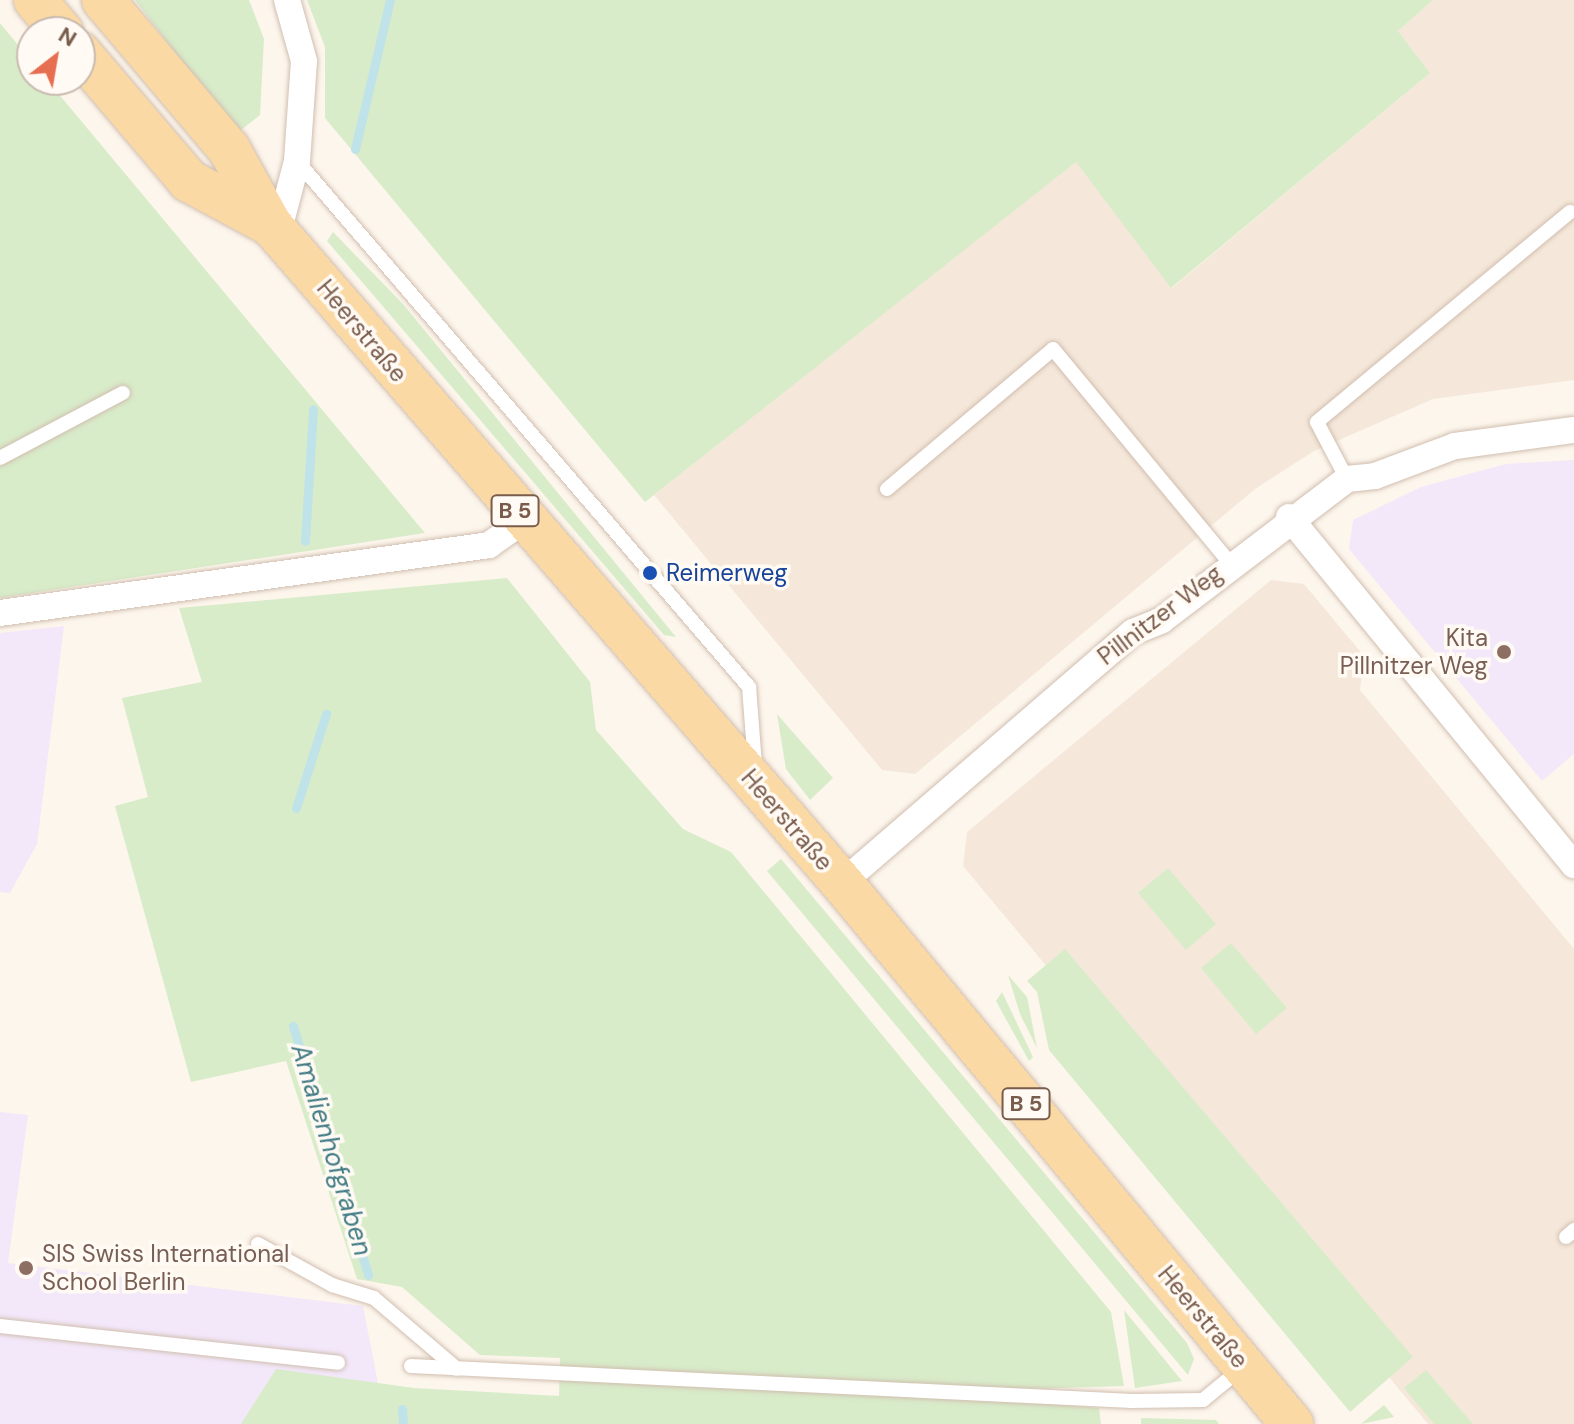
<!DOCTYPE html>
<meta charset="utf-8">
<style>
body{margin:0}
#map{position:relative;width:1574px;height:1424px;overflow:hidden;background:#fdf6ec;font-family:"DM Sans",sans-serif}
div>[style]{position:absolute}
.residential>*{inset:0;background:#f5e8da}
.education>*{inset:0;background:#f3e8fa}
.green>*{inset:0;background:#d8ecc9}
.stream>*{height:9px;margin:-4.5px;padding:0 4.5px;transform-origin:4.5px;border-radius:4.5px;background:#bfe3e8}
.roads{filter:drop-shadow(0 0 2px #d1beb0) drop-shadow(0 0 2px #d1beb0)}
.service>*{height:14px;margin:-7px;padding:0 7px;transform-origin:7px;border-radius:7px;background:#fff}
.minor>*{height:26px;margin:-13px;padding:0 13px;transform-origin:13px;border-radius:13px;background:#fff}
.primary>*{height:42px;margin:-21px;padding:0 21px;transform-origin:21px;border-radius:21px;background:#fbd9a5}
.dots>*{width:22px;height:22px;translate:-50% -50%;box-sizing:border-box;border:4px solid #fffaf3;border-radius:50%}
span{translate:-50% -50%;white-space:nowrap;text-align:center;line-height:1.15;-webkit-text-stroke:7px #fffaf3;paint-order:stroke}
.shield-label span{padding:2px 6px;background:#fffaf3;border:2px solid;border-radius:6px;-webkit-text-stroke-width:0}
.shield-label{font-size:22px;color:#7a5c4d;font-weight:700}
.street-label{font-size:24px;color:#7a5c4d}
.transit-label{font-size:24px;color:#164399}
.left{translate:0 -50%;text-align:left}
.education-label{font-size:24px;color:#785e54}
.right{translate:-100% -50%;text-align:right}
.water-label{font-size:26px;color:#437c86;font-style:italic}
.north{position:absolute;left:16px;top:16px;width:80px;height:80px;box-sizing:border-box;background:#fffaf3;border:2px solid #cabbb1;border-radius:50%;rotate:31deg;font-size:22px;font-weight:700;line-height:32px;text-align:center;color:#7a5c4d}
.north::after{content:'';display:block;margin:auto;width:28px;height:36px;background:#e76f51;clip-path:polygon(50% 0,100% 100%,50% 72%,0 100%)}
</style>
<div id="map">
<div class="residential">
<div style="clip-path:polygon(1433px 0,1574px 0,1574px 380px,1433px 399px,1314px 451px,1255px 489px,915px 774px,882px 770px,654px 495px,1076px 161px,1172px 288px,1430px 73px,1398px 31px)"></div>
<div style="clip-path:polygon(1271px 580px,1304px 584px,1364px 656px,1360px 690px,1574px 949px,1574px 1424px,1428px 1424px,963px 866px,967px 832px)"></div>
</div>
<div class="education">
<div style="clip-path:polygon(1574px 460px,1574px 754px,1542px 781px,1349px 549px,1353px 520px,1421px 487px,1506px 464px)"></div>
<div style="clip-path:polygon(64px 626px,37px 844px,10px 893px,0 892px,0 633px)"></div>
<div style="clip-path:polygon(0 1112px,28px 1115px,8px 1263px,363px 1306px,386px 1424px,0 1424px)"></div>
</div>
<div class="green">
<div style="clip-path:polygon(135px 0,249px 0,264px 39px,260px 115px,237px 133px)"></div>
<div style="clip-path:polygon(307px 0,1433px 0,1398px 31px,1430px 73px,1171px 288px,1076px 162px,645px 502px,325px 118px,325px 47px)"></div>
<div style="clip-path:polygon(0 23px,32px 62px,32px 80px,47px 80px,425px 533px,0 598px)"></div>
<div style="clip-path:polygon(333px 232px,403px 304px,676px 637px,664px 635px,327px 241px)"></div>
<div style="clip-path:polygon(507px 578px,590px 682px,596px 730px,683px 829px,731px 852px,1111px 1312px,1124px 1386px,928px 1392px,1099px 1408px,1101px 1424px,241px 1424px,276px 1369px,414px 1388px,559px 1396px,560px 1358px,480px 1355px,402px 1287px,357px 1279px,286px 1061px,191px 1082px,115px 806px,148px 797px,122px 698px,202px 682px,179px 608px)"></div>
<div style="clip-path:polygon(777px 714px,833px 778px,810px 800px,786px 769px)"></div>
<div style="clip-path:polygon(781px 859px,1187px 1343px,1194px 1359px,1188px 1375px,767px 871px)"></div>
<div style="clip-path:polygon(1168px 868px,1216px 924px,1186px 950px,1138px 893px)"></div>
<div style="clip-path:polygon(1231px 943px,1287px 1008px,1256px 1034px,1201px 968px)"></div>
<div style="clip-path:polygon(1065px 949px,1413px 1357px,1350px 1412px,1049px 1050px,1037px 992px,1027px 981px)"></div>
<div style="clip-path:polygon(992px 971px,1033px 1057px,1029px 1061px,996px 1001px,1002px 992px)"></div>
<div style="clip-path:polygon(1008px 975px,1027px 997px,1037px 1048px,1020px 1014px)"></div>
<div style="clip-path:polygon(1124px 1310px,1182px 1381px,1135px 1388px)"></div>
<div style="clip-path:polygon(1426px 1370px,1473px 1424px,1434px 1424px,1404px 1388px)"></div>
<div style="clip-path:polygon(1384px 1405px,1394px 1417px,1361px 1424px)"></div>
<div style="clip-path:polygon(1141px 1418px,1216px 1420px,1219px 1424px,1141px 1424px)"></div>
</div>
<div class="stream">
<div style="left:355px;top:149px;width:153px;rotate:-76.8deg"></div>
<div style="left:305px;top:541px;width:132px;rotate:-86.5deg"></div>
<div style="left:296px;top:808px;width:99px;rotate:-72.3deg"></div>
<div style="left:293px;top:1026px;width:260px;rotate:73.2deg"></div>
<div style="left:402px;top:1409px;width:15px;rotate:86deg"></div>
</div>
<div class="roads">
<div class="service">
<div style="left:297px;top:161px;width:694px;rotate:49.33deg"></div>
<div style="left:749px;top:687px;width:78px;rotate:85.6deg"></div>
<div style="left:0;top:458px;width:139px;rotate:-27.9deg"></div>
<div style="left:1347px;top:479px;width:64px;rotate:-117.8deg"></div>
<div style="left:1317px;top:422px;width:329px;rotate:-39.7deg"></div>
<div style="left:887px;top:489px;width:217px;rotate:-40.1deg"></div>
<div style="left:1053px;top:349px;width:278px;rotate:50.4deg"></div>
<div style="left:1566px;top:1237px;width:11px;rotate:-41deg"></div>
<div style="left:258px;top:1244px;width:85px;rotate:29deg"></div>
<div style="left:332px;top:1285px;width:44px;rotate:17.2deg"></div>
<div style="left:374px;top:1298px;width:109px;rotate:40.5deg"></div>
<div style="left:0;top:1326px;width:340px;rotate:6.2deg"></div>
<div style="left:411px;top:1366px;width:722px;rotate:2.78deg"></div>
<div style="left:1132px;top:1401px;width:71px;rotate:-0.8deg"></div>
<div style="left:1203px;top:1400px;width:50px;rotate:-39.4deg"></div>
</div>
<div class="minor">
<div style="left:278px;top:233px;width:74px;rotate:-75.2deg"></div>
<div style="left:297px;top:161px;width:100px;rotate:-86deg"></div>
<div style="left:304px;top:61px;width:63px;rotate:-105.6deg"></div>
<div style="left:1289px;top:517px;width:450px;rotate:50.7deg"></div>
<div style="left:0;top:613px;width:494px;rotate:-7.9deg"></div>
<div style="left:489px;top:545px;width:42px;rotate:-35.2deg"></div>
<div style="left:842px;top:883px;width:384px;rotate:-40.8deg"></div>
<div style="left:1133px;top:632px;width:31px;rotate:-22deg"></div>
<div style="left:1162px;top:620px;width:233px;rotate:-37.3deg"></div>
<div style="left:1347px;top:479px;width:28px;rotate:-6deg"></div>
<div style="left:1375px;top:476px;width:85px;rotate:-20.6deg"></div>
<div style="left:1455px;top:446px;width:120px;rotate:-7.7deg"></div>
</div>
<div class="primary">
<div style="left:35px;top:0;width:42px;rotate:49.8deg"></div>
<div style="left:103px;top:0;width:195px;rotate:49.8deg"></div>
<div style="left:229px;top:149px;width:87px;rotate:61.1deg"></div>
<div style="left:271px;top:225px;width:871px;rotate:49.05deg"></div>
<div style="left:842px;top:883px;width:704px;rotate:50.25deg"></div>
<div style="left:80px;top:53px;width:168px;rotate:49.6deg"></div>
<div style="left:189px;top:181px;width:93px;rotate:28.2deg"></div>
</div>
</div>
<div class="dots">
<div style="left:650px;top:573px;background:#1a4fb4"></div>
<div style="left:1504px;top:652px;background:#8d6e63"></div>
<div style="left:26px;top:1268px;background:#8d6e63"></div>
</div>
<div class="shield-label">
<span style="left:515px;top:511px">B 5</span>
<span style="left:1026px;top:1104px">B 5</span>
</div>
<div class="street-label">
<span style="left:362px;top:331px;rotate:50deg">Heerstraße</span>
<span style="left:1160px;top:615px;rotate:-37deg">Pillnitzer Weg</span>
<span style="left:787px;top:820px;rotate:49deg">Heerstraße</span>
<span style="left:1203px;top:1317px;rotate:50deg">Heerstraße</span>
</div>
<div class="transit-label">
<span class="left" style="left:666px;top:573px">Reimerweg</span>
</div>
<div class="education-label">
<span class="right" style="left:1488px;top:652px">Kita<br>Pillnitzer Weg</span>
<span class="left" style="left:42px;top:1268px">SIS Swiss International<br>School Berlin</span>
</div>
<div class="water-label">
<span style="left:331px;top:1150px;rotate:73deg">Amalienhofgraben</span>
</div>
<div class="north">N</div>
</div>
